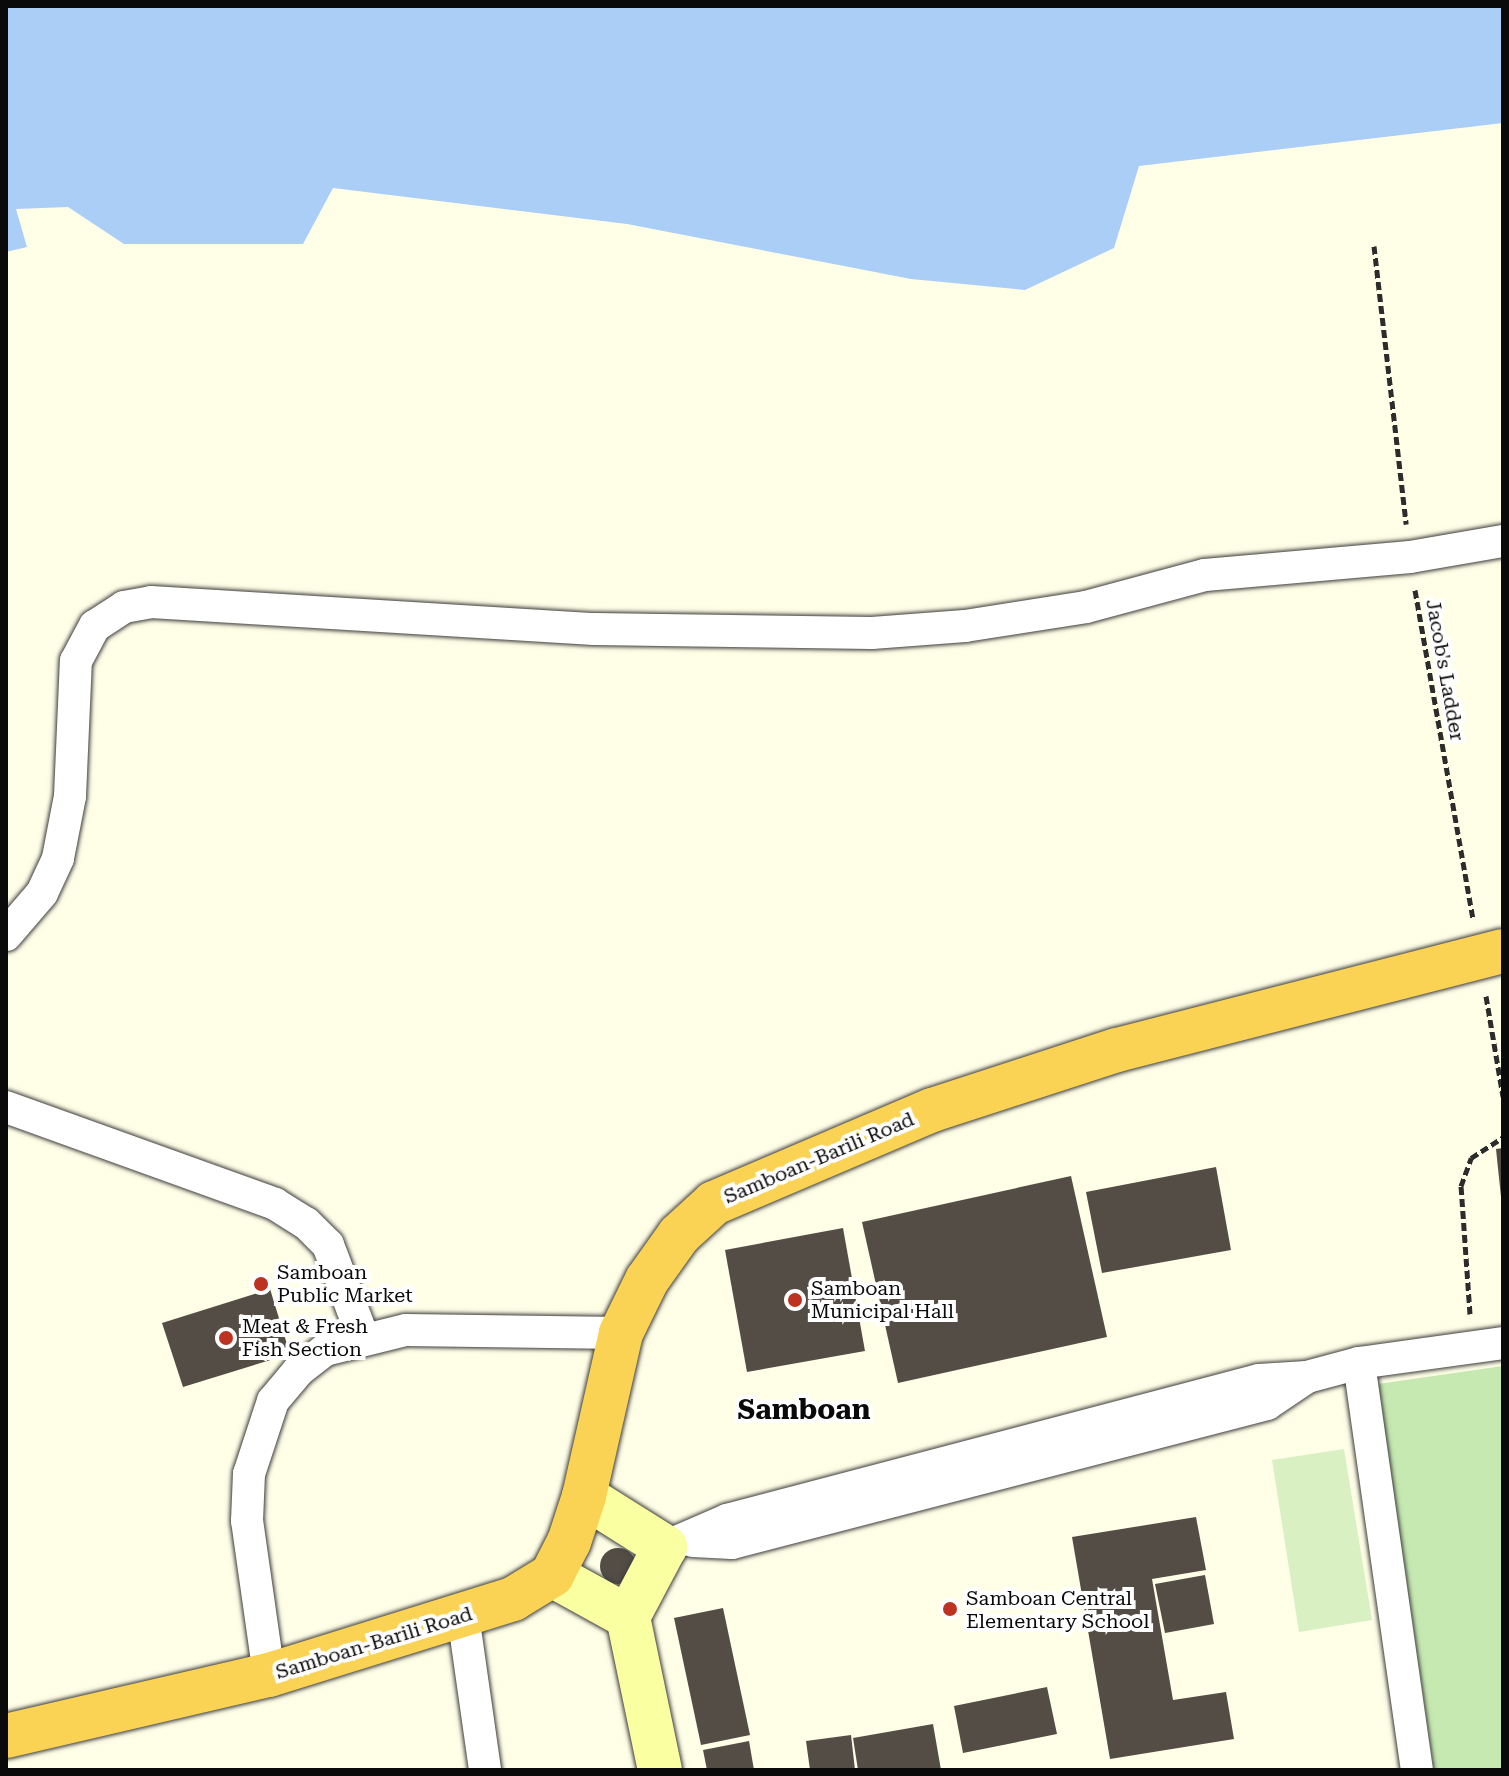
<!DOCTYPE html>
<style>
body{margin:0}
#map{position:relative;width:1509px;height:1776px;overflow:hidden;background:#fffee7;font-family:"Roboto Serif",serif}
div>[style]{position:absolute}
.green>*{inset:0;background:#c5e9b1}
.pitch>*{inset:0;background:#d9f0c3}
.water>*{inset:0;background:#abcef7}
.building>*{inset:0;background:#534d46}
.round{border-radius:50%}
.path>*{height:5px;margin-top:-2.5px;transform-origin:0;background:repeating-linear-gradient(90deg,#2c2c2c 0 8px,transparent 0 12px)}
.roads{filter:drop-shadow(0 0 2px #3d3d3d) drop-shadow(0 0 2px #3d3d3d)}
.minor>*{height:32px;margin:-16px;padding:0 16px;transform-origin:16px;border-radius:16px;background:#fff}
.secondary>*{height:44px;margin:-22px;padding:0 22px;transform-origin:22px;border-radius:22px;background:#faffa2}
.trunk>*{height:44px;margin:-22px;padding:0 22px;transform-origin:22px;border-radius:22px;background:#fad354}
.dots>*{width:22px;height:22px;translate:-50% -50%;box-sizing:border-box;border:4px solid #fff;border-radius:50%}
span{translate:-50% -50%;white-space:nowrap;text-align:center;line-height:1.15;-webkit-text-stroke:8px #fff;paint-order:stroke}
.street-label{font-size:20px;color:#0a0a0a}
.poi-label{font-size:20px;color:#0a0a0a}
.left{translate:0 -50%;text-align:left}
.district-label{font-size:28px;color:#0a0a0a;font-weight:700}
.frame{position:absolute;inset:0;border:8px solid #0a0a0a;pointer-events:none}
</style>
<div id="map">
<div class="green">
<div style="clip-path:polygon(1503px 1366px,1503px 1770px,1434px 1770px,1378px 1384px)"></div>
</div>
<div class="pitch">
<div style="clip-path:polygon(1344px 1449px,1372px 1620px,1299px 1632px,1272px 1460px)"></div>
</div>
<div class="water">
<div style="clip-path:polygon(6px 6px,1503px 6px,1503px 123px,1139px 166px,1114px 248px,1025px 290px,911px 279px,627px 224px,333px 188px,303px 244px,124px 244px,68px 207px,16px 209px,27px 247px,6px 252px)"></div>
</div>
<div class="building">
<div style="clip-path:polygon(1503px 1148px,1503px 1197px,1501px 1197px,1496px 1149px)"></div>
<div style="clip-path:polygon(1216px 1167px,1231px 1250px,1102px 1273px,1086px 1192px)"></div>
<div style="clip-path:polygon(1071px 1176px,1107px 1337px,898px 1383px,862px 1222px)"></div>
<div style="clip-path:polygon(843px 1228px,865px 1351px,747px 1372px,725px 1250px)"></div>
<div style="clip-path:polygon(270px 1289px,290px 1354px,183px 1387px,162px 1323px)"></div>
<div style="clip-path:polygon(1196px 1517px,1206px 1570px,1152px 1579px,1173px 1700px,1226px 1692px,1234px 1739px,1110px 1759px,1072px 1537px)"></div>
<div class="round" style="left:600px;top:1548px;width:36px;height:36px"></div>
<div style="clip-path:polygon(1205px 1575px,1214px 1624px,1165px 1633px,1155px 1584px)"></div>
<div style="clip-path:polygon(723px 1608px,750px 1735px,701px 1745px,674px 1618px)"></div>
<div style="clip-path:polygon(1047px 1687px,1057px 1734px,963px 1753px,954px 1706px)"></div>
<div style="clip-path:polygon(933px 1724px,941px 1770px,858px 1770px,853px 1738px)"></div>
<div style="clip-path:polygon(851px 1735px,855px 1770px,810px 1770px,806px 1741px)"></div>
<div style="clip-path:polygon(749px 1741px,754px 1770px,707px 1770px,703px 1750px)"></div>
</div>
<div class="path">
<div style="left:1374px;top:246px;width:280px;rotate:83.4deg"></div>
<div style="left:1415px;top:590px;width:334px;rotate:80deg"></div>
<div style="left:1486px;top:996px;width:102px;rotate:80.4deg"></div>
<div style="left:1470px;top:1314px;width:128px;rotate:-94deg"></div>
<div style="left:1461px;top:1186px;width:30px;rotate:-70deg"></div>
<div style="left:1471px;top:1158px;width:38px;rotate:-33deg"></div>
</div>
<div class="roads">
<div class="minor">
<div style="left:6px;top:935px;width:55px;rotate:-49.4deg"></div>
<div style="left:42px;top:893px;width:38px;rotate:-65deg"></div>
<div style="left:58px;top:858px;width:63px;rotate:-79deg"></div>
<div style="left:70px;top:796px;width:135px;rotate:-87.5deg"></div>
<div style="left:76px;top:661px;width:40px;rotate:-62deg"></div>
<div style="left:95px;top:626px;width:35px;rotate:-33deg"></div>
<div style="left:124px;top:607px;width:27px;rotate:-10deg"></div>
<div style="left:151px;top:602px;width:444px;rotate:3.5deg"></div>
<div style="left:594px;top:629px;width:278px;rotate:0.8deg"></div>
<div style="left:872px;top:633px;width:93px;rotate:-4.3deg"></div>
<div style="left:965px;top:626px;width:122px;rotate:-8.9deg"></div>
<div style="left:1086px;top:607px;width:123px;rotate:-15.1deg"></div>
<div style="left:1205px;top:575px;width:206px;rotate:-5deg"></div>
<div style="left:1410px;top:557px;width:94px;rotate:-9.8deg"></div>
<div style="left:6px;top:1107px;width:286px;rotate:19.8deg"></div>
<div style="left:275px;top:1204px;width:36px;rotate:32deg"></div>
<div style="left:306px;top:1223px;width:31px;rotate:45deg"></div>
<div style="left:328px;top:1245px;width:98px;rotate:69.2deg"></div>
<div style="left:1359px;top:1363px;width:411px;rotate:81.9deg"></div>
<div style="left:693px;top:1541px;width:39px;rotate:3deg"></div>
<div style="left:732px;top:1543px;width:553px;rotate:-14.56deg"></div>
<div style="left:1267px;top:1404px;width:48px;rotate:-34deg"></div>
<div style="left:665px;top:1547px;width:68px;rotate:-23.5deg"></div>
<div style="left:727px;top:1520px;width:550px;rotate:-14.74deg"></div>
<div style="left:1259px;top:1380px;width:48px;rotate:-3.6deg"></div>
<div style="left:1307px;top:1377px;width:54px;rotate:-15.1deg"></div>
<div style="left:1359px;top:1363px;width:145px;rotate:-7.9deg"></div>
<div style="left:463px;top:1615px;width:157px;rotate:81.9deg"></div>
<div style="left:269px;top:1675px;width:156px;rotate:-98.1deg"></div>
<div style="left:247px;top:1521px;width:47px;rotate:-87.6deg"></div>
<div style="left:249px;top:1474px;width:77px;rotate:-71.8deg"></div>
<div style="left:273px;top:1401px;width:39px;rotate:-50deg"></div>
<div style="left:298px;top:1371px;width:34px;rotate:-38deg"></div>
<div style="left:325px;top:1350px;width:83px;rotate:-13.9deg"></div>
<div style="left:406px;top:1330px;width:215px;rotate:0.8deg"></div>
</div>
<div class="secondary">
<div style="left:584px;top:1496px;width:96px;rotate:32.2deg"></div>
<div style="left:665px;top:1547px;width:79px;rotate:117.9deg"></div>
<div style="left:628px;top:1617px;width:156px;rotate:78.2deg"></div>
<div style="left:552px;top:1575px;width:87px;rotate:28.9deg"></div>
</div>
<div class="trunk">
<div style="left:6px;top:1736px;width:270px;rotate:-13.1deg"></div>
<div style="left:269px;top:1675px;width:256px;rotate:-17.3deg"></div>
<div style="left:513px;top:1599px;width:46px;rotate:-31.6deg"></div>
<div style="left:552px;top:1575px;width:37px;rotate:-63deg"></div>
<div style="left:569px;top:1542px;width:48px;rotate:-71.9deg"></div>
<div style="left:584px;top:1496px;width:167px;rotate:-77.2deg"></div>
<div style="left:621px;top:1333px;width:59px;rotate:-63.9deg"></div>
<div style="left:647px;top:1280px;width:55px;rotate:-54.6deg"></div>
<div style="left:679px;top:1235px;width:47px;rotate:-42.4deg"></div>
<div style="left:714px;top:1203px;width:237px;rotate:-23.1deg"></div>
<div style="left:932px;top:1110px;width:194px;rotate:-18deg"></div>
<div style="left:1117px;top:1050px;width:398px;rotate:-14.4deg"></div>
</div>
</div>
<div class="dots">
<div style="left:261px;top:1284px;background:#bc3321"></div>
<div style="left:795px;top:1300px;background:#bc3321"></div>
<div style="left:226px;top:1338px;background:#bc3321"></div>
<div style="left:950px;top:1609px;background:#bc3321"></div>
</div>
<div class="street-label">
<span style="left:1445px;top:670px;rotate:80deg">Jacob's Ladder</span>
<span style="left:819px;top:1158px;rotate:-23deg">Samboan-Barili Road</span>
<span style="left:374px;top:1643px;rotate:-17deg">Samboan-Barili Road</span>
</div>
<div class="poi-label">
<span class="left" style="left:277px;top:1284px">Samboan<br>Public Market</span>
<span class="left" style="left:811px;top:1300px">Samboan<br>Municipal Hall</span>
<span class="left" style="left:242px;top:1338px">Meat &amp; Fresh<br>Fish Section</span>
<span class="left" style="left:966px;top:1610px">Samboan Central<br>Elementary School</span>
</div>
<div class="district-label">
<span style="left:804px;top:1410px">Samboan</span>
</div>
<div class="frame"></div>
</div>
